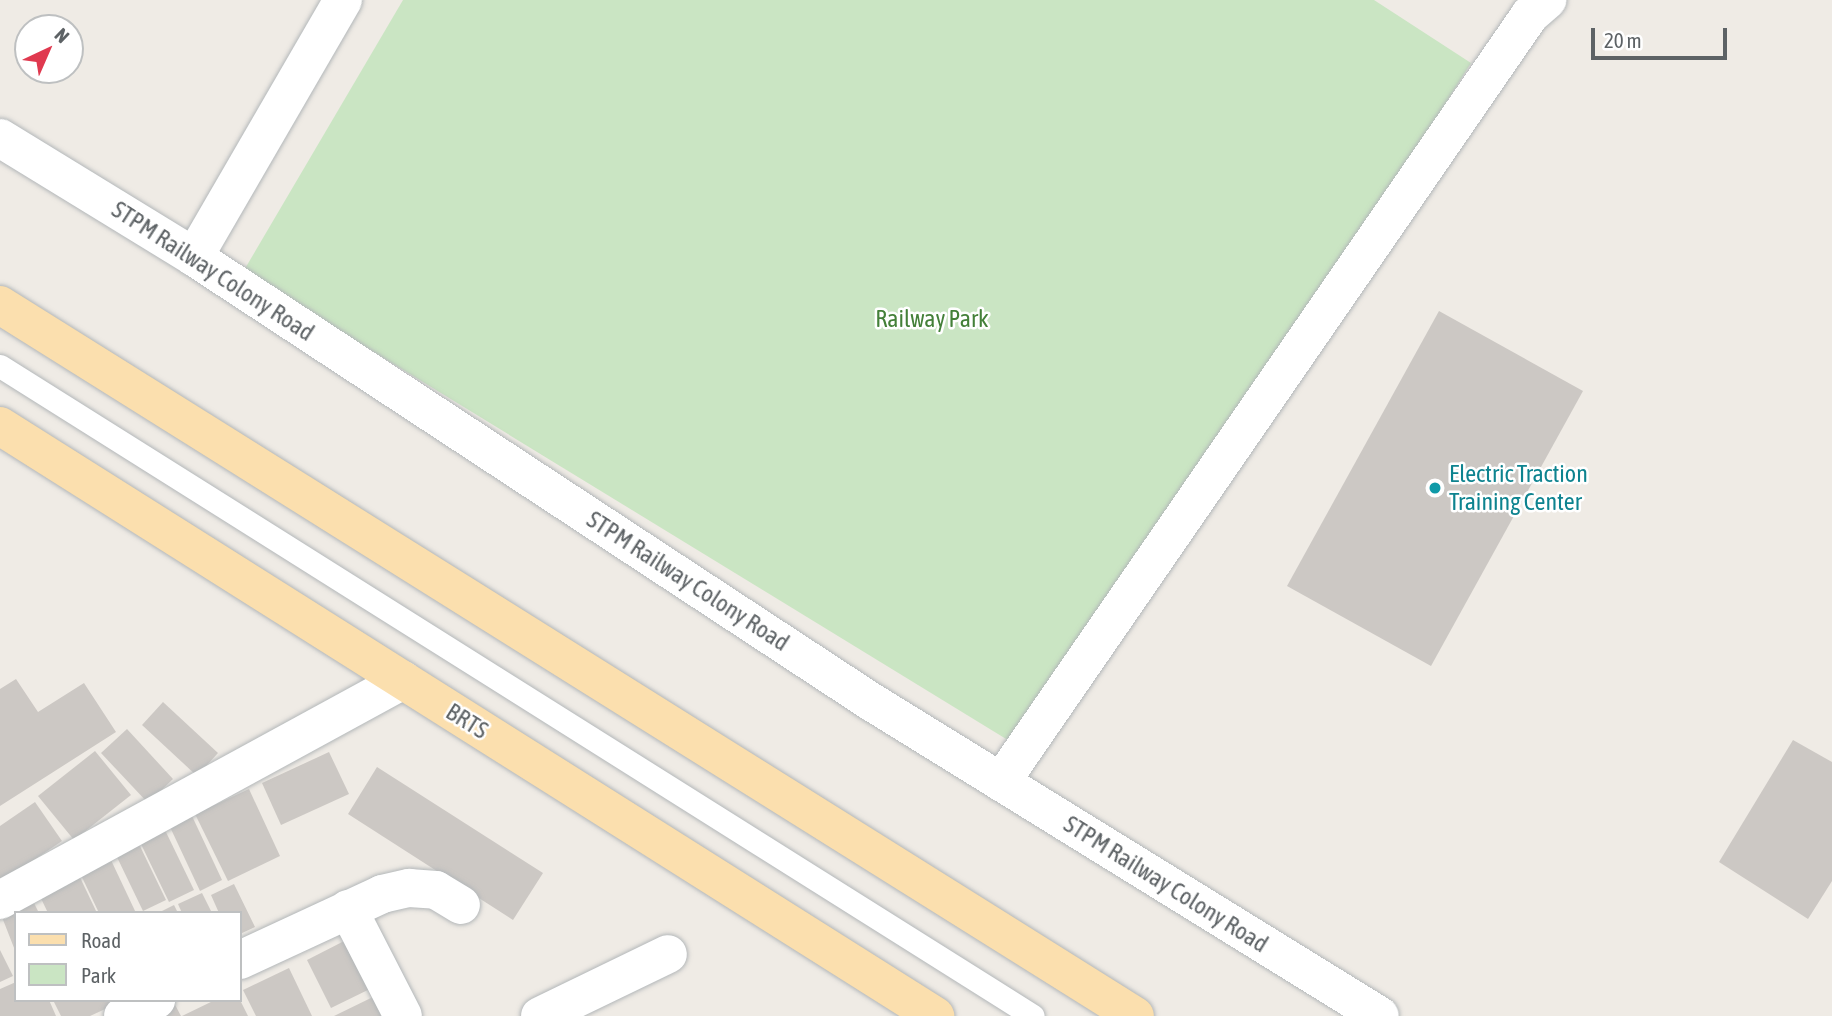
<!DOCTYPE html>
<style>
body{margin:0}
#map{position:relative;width:1832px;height:1016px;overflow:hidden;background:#efebe5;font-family:"Asap Condensed",sans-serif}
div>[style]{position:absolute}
.green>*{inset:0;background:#cae5c3}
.building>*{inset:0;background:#ccc8c4}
.roads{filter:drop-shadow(0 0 2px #b3b7b9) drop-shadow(0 0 2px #b3b7b9)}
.service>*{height:23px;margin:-11.5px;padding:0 11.5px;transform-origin:11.5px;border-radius:11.5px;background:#fff}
.minor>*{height:38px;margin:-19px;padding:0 19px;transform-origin:19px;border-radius:19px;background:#fff}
.primary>*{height:38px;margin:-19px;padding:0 19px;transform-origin:19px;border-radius:19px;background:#fbdfae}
.dots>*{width:19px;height:19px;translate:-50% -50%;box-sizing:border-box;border:4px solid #fff;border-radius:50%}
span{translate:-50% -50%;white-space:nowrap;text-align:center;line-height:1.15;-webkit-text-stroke:5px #fff;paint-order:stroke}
.street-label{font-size:24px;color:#5d6265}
.park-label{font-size:24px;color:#448039}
.culture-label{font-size:24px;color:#0d838f}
.left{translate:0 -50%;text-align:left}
.legend{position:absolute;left:14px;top:911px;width:228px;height:91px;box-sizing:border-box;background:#fff;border:2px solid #bec0c1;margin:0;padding:9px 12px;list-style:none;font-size:21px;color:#5d6265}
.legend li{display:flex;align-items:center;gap:14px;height:35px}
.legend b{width:35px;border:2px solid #bec0c1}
.north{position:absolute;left:14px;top:14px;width:70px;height:70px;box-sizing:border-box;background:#fff;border:2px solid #bec0c1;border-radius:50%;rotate:44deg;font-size:19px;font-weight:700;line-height:28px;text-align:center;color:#5d6265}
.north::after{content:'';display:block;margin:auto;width:24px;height:32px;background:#e0394f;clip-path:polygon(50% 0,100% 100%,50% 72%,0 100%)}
.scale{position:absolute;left:1591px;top:28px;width:136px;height:32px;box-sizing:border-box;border:4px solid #5d6265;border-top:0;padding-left:9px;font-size:21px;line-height:24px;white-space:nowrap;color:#5d6265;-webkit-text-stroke:5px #fff;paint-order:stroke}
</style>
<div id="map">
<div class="green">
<div style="clip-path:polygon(403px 0,1374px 0,1471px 63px,1034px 756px,243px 272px)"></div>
</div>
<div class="building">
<div style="clip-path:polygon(1439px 311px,1583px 391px,1431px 666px,1287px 586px)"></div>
<div style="clip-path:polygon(16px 679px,38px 712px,84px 683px,116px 732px,0 806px,0 689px)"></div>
<div style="clip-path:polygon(163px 702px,218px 753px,197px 776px,142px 725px)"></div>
<div style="clip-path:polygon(127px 729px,173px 779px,148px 803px,101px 753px)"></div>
<div style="clip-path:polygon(1793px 740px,1832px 762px,1832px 881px,1808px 919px,1719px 862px)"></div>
<div style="clip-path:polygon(95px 751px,131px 795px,74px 840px,38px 796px)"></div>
<div style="clip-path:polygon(329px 752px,349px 794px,281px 825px,262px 783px)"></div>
<div style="clip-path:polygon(377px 767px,543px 873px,513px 920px,348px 814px)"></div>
<div style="clip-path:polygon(249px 789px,280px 856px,228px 881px,195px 814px)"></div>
<div style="clip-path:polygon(35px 802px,62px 841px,0 883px,0 826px)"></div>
<div style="clip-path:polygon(192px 816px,222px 880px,200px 891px,170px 827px)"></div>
<div style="clip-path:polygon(165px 830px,194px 890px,169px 902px,140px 842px)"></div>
<div style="clip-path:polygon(138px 842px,166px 900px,143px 911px,115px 853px)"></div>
<div style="clip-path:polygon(110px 858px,136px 913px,99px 913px,80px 873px)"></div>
<div style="clip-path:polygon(76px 869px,97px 913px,48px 913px,36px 888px)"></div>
<div style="clip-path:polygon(234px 884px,255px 927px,240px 934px,240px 913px,219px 913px,211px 895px)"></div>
<div style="clip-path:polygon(202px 893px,212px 913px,182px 913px,178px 904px)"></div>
<div style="clip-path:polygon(31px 897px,39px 913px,16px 913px,16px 953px,0 912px)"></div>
<div style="clip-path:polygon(174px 905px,178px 913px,158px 913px)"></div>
<div style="clip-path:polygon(350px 938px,374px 987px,331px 1008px,307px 960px)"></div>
<div style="clip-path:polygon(0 950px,13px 976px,0 982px)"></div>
<div style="clip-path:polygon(289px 968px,312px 1016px,256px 1016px,243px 990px)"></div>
<div style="clip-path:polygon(16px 982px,16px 1000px,49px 1000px,56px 1016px,0 1016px,0 989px)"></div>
<div style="clip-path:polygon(375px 996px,385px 1016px,334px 1016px)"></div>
<div style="clip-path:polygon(53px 1000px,111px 1000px,114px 1005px,90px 1016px,61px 1016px)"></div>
<div style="clip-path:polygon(215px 1000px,240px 1000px,248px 1016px,182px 1016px)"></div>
<div style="clip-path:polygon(173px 1001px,181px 1016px,143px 1016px)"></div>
</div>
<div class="roads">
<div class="service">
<div style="left:0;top:366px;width:1220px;rotate:32.18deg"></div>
</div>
<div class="minor">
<div style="left:0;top:138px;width:228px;rotate:31.5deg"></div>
<div style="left:194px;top:257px;width:809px;rotate:33.3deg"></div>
<div style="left:870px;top:701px;width:599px;rotate:31.7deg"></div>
<div style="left:194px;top:257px;width:297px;rotate:-59.9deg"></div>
<div style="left:1001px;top:782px;width:932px;rotate:-55.41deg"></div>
<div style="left:1530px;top:15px;width:23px;rotate:-41deg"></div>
<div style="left:0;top:900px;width:459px;rotate:-28.6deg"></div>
<div style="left:348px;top:909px;width:120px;rotate:62.8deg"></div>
<div style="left:240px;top:960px;width:157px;rotate:-24.9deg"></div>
<div style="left:382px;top:894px;width:28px;rotate:-13deg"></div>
<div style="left:409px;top:888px;width:27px;rotate:4deg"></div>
<div style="left:436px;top:890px;width:29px;rotate:31deg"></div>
<div style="left:123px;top:1016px;width:37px;rotate:-26deg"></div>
<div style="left:540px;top:1016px;width:142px;rotate:-25.8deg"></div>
</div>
<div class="primary">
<div style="left:0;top:305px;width:1339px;rotate:32.06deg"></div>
<div style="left:0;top:426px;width:1106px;rotate:32.25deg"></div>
</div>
</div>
<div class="dots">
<div style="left:1435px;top:488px;background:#0f9aa8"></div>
</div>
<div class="street-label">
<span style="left:213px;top:271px;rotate:33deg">STPM Railway Colony Road</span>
<span style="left:688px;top:581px;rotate:33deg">STPM Railway Colony Road</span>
<span style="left:467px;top:721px;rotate:32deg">BRTS</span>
<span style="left:1166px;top:884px;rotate:32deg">STPM Railway Colony Road</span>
</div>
<div class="park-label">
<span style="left:932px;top:319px">Railway Park</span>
</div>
<div class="culture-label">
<span class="left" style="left:1449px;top:488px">Electric Traction<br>Training Center</span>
</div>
<ul class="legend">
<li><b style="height:9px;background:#fbdfae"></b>Road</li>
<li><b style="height:19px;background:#cae5c3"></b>Park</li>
</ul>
<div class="north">N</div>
<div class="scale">20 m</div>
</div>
